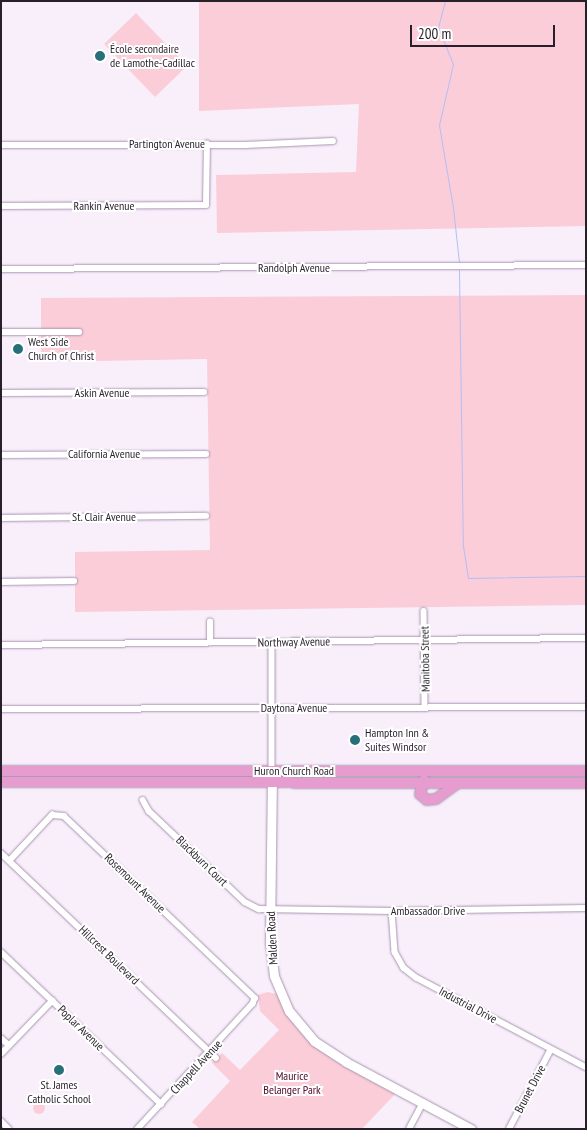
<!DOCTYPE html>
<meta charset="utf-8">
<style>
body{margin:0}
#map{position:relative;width:587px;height:1130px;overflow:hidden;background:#f8effb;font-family:"PT Sans Narrow",sans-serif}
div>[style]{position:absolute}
.green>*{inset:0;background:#fbcdd8}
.round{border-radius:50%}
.stream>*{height:1px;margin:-0.5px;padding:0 0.5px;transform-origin:0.5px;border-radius:0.5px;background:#b1bff7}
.roads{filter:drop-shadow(0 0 1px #a994b0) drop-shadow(0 0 1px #a994b0)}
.minor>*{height:5.5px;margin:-2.75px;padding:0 2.75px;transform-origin:2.75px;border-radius:2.75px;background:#fff}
.secondary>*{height:9px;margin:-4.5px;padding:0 4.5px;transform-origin:4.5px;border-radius:4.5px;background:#fff}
.trunk>*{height:10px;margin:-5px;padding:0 5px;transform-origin:5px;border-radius:5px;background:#e69ccf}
.dots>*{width:14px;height:14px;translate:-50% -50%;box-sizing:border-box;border:2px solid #fff;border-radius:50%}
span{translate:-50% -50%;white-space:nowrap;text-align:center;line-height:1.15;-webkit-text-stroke:4px #fff;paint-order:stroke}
.poi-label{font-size:12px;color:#271f2a}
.left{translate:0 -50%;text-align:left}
.street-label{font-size:12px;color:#271f2a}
.park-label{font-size:12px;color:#500827}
.frame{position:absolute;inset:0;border:2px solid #271f2a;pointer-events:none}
.scale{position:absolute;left:410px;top:25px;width:145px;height:22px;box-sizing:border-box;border:2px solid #271f2a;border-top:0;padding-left:6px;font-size:15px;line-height:18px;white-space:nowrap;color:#271f2a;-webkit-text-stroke:4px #fff;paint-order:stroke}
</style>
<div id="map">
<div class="green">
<div style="clip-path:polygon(199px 1px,586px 1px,586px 226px,217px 233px,216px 175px,356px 172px,359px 104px,199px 111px)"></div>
<div style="clip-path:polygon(136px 13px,187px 66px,155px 97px,104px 44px)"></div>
<div style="clip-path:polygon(586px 295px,586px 605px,75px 612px,75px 552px,210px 550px,207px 359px,41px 362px,41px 298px)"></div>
<div style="clip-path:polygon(267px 992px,282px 995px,309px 1036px,398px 1091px,362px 1129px,200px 1129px,192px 1122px,230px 1081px,212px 1063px,222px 1053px,240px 1070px,279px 1030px,260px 1011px,258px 995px)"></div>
<div class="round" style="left:33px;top:1102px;width:12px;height:12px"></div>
</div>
<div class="stream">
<div style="left:445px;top:1px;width:27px;rotate:105deg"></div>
<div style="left:438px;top:27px;width:40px;rotate:68deg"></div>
<div style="left:453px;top:64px;width:63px;rotate:102.9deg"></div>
<div style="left:439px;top:125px;width:84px;rotate:80.4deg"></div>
<div style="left:453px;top:208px;width:54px;rotate:83.7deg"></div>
<div style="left:459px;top:270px;width:276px;rotate:89.2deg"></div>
<div style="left:463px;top:546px;width:32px;rotate:81deg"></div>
<div style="left:468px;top:578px;width:118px;rotate:-1deg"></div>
</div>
<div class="roads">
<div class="minor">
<div style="left:1px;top:145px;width:244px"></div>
<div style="left:245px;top:145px;width:88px;rotate:-2.6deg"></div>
<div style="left:1px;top:206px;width:205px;rotate:-0.3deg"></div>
<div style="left:206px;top:205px;width:61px;rotate:-89.1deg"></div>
<div style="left:1px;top:269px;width:585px;rotate:-0.39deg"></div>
<div style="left:1px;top:332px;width:78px"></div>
<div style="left:1px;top:393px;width:203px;rotate:-0.3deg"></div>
<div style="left:1px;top:455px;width:205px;rotate:-0.3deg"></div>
<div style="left:1px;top:518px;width:205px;rotate:-0.6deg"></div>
<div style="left:1px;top:582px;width:73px;rotate:-0.8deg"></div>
<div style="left:424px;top:611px;width:97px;rotate:89.4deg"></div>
<div style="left:272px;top:642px;width:131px;rotate:90deg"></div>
<div style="left:210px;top:643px;width:21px;rotate:-90deg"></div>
<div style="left:1px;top:645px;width:585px;rotate:-0.69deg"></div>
<div style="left:1px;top:709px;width:585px;rotate:-0.2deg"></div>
<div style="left:143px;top:800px;width:13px;rotate:61deg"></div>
<div style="left:149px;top:811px;width:132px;rotate:43.5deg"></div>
<div style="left:245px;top:902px;width:16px;rotate:27deg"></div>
<div style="left:259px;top:909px;width:133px;rotate:0.9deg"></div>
<div style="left:392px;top:911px;width:194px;rotate:-0.9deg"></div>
<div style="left:1px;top:853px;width:297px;rotate:43.6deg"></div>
<div style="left:10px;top:860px;width:62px;rotate:-47deg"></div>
<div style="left:52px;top:815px;width:12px;rotate:5deg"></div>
<div style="left:64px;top:816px;width:264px;rotate:43.6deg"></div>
<div style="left:255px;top:998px;width:6px;rotate:108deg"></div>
<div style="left:253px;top:1004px;width:170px;rotate:132.6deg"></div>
<div style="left:392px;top:911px;width:41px;rotate:85.8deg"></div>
<div style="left:395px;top:952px;width:18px;rotate:61deg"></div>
<div style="left:404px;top:968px;width:16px;rotate:38deg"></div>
<div style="left:417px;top:978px;width:191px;rotate:27.8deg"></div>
<div style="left:1px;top:952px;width:221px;rotate:43.5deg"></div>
<div style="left:1px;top:1038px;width:11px;rotate:41deg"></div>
<div style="left:1px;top:1054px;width:74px;rotate:-46.1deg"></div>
<div style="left:1px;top:1121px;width:11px;rotate:45deg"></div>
<div style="left:409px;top:1129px;width:30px;rotate:-62deg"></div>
<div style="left:509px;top:1129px;width:90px;rotate:-62.3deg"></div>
</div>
<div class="secondary">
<div style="left:272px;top:773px;width:170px;rotate:90.7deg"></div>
<div style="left:270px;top:943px;width:33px;rotate:83deg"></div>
<div style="left:274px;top:976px;width:38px;rotate:67deg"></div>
<div style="left:289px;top:1011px;width:39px;rotate:50deg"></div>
<div style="left:314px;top:1041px;width:38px;rotate:33deg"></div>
<div style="left:346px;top:1062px;width:142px;rotate:28.2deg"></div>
</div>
<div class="trunk">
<div style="left:1px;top:771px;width:585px"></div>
<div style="left:424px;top:780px;width:15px;rotate:106deg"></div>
<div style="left:420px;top:794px;width:9px;rotate:41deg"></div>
<div style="left:427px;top:800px;width:9px;rotate:-6deg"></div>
<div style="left:436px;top:799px;width:27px;rotate:-36deg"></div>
<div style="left:1px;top:782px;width:585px;rotate:0.1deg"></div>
</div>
</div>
<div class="dots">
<div style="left:100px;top:56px;background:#27707a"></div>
<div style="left:18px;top:349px;background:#27707a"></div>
<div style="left:355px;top:740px;background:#27707a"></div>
<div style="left:59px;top:1070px;background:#27707a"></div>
</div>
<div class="poi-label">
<span class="left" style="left:110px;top:56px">École secondaire<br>de Lamothe-Cadillac</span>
<span class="left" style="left:28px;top:349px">West Side<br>Church of Christ</span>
<span class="left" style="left:365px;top:740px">Hampton Inn &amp;<br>Suites Windsor</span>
<span style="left:59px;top:1092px">St. James<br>Catholic School</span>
</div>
<div class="street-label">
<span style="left:167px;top:144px">Partington Avenue</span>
<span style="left:104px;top:206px">Rankin Avenue</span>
<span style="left:294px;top:268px">Randolph Avenue</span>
<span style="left:102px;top:393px">Askin Avenue</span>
<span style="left:104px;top:454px">California Avenue</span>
<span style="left:104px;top:517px">St. Clair Avenue</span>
<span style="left:294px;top:642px;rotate:-1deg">Northway Avenue</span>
<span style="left:425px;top:659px;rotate:-91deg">Manitoba Street</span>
<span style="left:294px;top:708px">Daytona Avenue</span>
<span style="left:294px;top:771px">Huron Church Road</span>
<span style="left:202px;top:861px;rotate:44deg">Blackburn Court</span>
<span style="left:135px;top:883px;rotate:44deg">Rosemount Avenue</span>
<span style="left:428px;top:911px">Ambassador Drive</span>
<span style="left:272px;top:938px;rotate:-93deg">Malden Road</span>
<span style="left:109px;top:955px;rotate:44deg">Hillcrest Boulevard</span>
<span style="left:468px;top:1005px;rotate:28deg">Industrial Drive</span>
<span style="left:81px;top:1028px;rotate:44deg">Poplar Avenue</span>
<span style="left:196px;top:1067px;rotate:-47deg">Chappell Avenue</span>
<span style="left:530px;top:1089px;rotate:-62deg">Brunet Drive</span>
</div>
<div class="park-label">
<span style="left:292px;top:1083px">Maurice<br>Belanger Park</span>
</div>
<div class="frame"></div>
<div class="scale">200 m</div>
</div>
